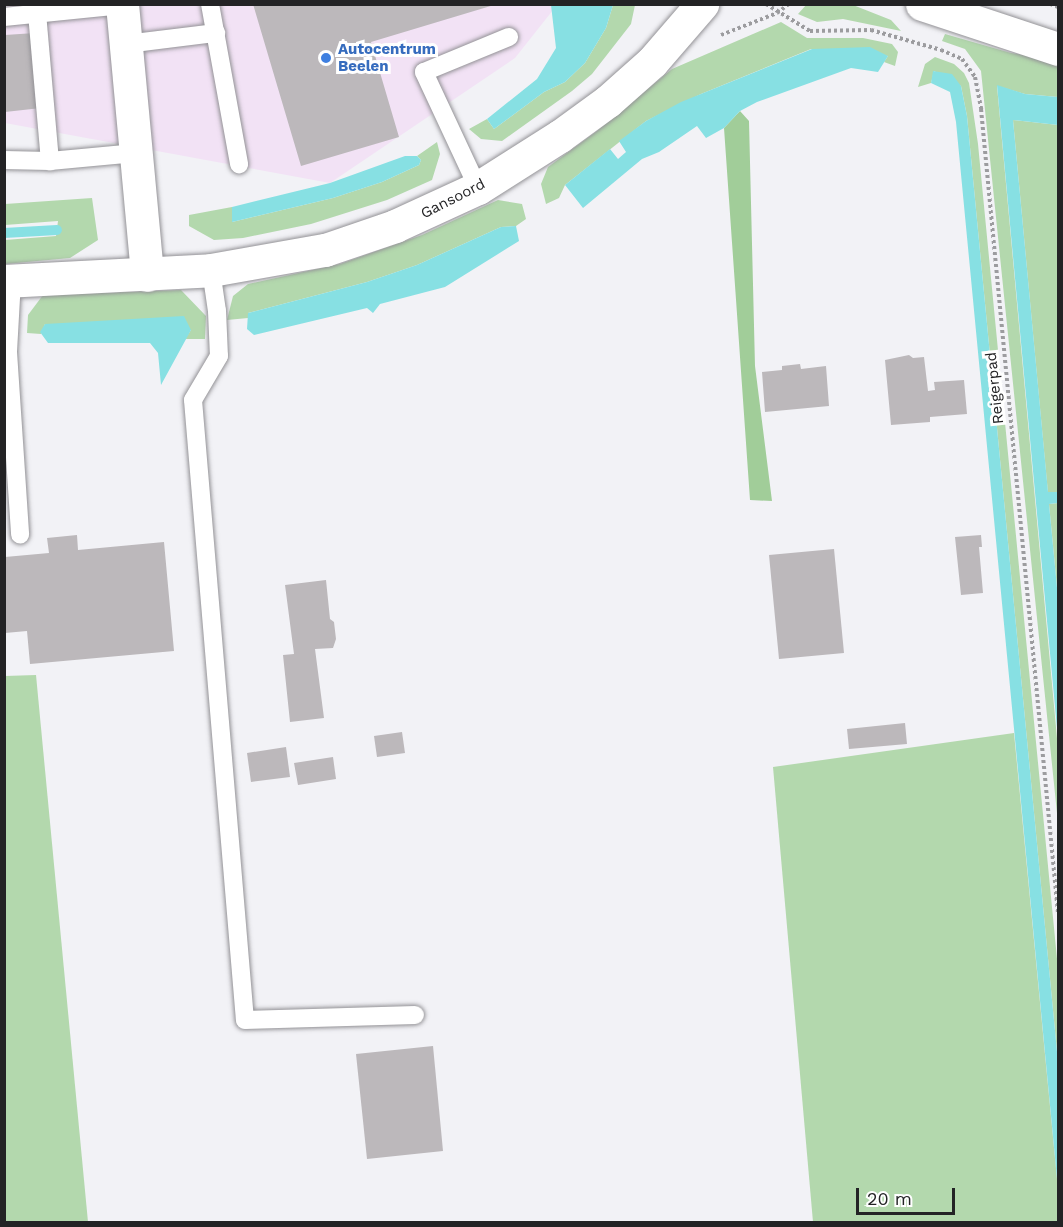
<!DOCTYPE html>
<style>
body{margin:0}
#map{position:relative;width:1063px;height:1227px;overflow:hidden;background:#f2f2f6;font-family:"Work Sans",sans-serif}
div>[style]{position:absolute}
.industrial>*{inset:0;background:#f2e2f5}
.green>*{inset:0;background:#b3d8ad}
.forest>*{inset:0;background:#a1cd99}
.water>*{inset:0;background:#87e0e3}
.stream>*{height:10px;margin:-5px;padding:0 5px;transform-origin:5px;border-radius:5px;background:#87e0e3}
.building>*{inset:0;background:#bcb8bb}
.path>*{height:4px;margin-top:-2px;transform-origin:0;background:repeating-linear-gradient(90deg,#9c9c9f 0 3px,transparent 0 6px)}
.roads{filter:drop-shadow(0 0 2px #939296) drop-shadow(0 0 2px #939296)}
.service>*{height:18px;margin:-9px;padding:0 9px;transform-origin:9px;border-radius:9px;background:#fff}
.minor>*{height:33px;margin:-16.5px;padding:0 16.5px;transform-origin:16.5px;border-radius:16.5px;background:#fff}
.secondary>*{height:33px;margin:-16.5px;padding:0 16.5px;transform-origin:16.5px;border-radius:16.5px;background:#fff}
.dots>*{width:16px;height:16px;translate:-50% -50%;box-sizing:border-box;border:3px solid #fff;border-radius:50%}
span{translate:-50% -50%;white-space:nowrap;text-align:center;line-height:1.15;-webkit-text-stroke:6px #fff;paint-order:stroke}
.shop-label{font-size:15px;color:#366cbe;font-weight:700}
.left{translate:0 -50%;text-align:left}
.street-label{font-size:15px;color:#232325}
.frame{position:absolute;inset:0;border:6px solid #232325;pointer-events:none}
.scale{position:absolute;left:856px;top:1188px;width:99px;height:27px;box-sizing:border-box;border:3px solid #232325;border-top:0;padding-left:8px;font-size:18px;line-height:21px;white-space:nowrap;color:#232325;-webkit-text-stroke:4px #fff;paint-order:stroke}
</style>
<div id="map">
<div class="industrial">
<div style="clip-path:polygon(4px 5px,557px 5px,515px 58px,330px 183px,5px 123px)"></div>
</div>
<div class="green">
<div style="clip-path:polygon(807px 4px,853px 5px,891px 20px,901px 31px,843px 19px,817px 22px,798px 14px)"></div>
<div style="clip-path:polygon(613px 5px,635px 5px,631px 24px,592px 74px,572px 91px,502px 141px,481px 139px,469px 129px,487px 119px,494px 129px,544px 92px,565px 82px,585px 63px,606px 28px)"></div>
<div style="clip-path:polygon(781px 22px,807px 38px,863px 38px,892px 44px,898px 52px,895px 66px,884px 62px,888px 56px,811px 49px,701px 94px,646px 121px,565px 185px,559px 198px,546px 204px,541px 184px,548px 167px,597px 131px,672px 69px)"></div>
<div style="clip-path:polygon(945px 34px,1011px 53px,1058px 60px,1058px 97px,1025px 94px,997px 86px,1058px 749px,1058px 823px,981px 71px,965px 49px,942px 41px)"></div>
<div style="clip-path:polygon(935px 57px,954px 64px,964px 73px,969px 83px,978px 144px,1058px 969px,1058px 1062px,967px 116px,961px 86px,934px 71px,931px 83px,918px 87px,925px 64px)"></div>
<div style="clip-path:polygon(1013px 120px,1058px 125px,1058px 492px,1048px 493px)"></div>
<div style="clip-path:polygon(437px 142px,440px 154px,432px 180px,387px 200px,311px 224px,243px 238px,214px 240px,189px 226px,189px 215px,232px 207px,232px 222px,333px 198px,382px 182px,419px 165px,421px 160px,417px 156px)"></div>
<div style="clip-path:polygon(92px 198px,98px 240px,70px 258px,5px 264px,5px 240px,56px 236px,58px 221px,5px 225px,5px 204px)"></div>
<div style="clip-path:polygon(498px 200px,522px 204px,526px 219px,516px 226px,501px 227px,417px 265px,367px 282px,248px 313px,248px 318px,227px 320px,233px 296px,248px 284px,340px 264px,422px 235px)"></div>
<div style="clip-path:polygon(181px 290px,206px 316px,205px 339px,185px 339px,191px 330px,45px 324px,41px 334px,27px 333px,28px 315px,43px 295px)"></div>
<div style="clip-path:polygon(1058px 503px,1058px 598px,1049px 504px)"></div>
<div style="clip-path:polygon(36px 675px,88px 1222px,5px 1222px,5px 676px)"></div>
<div style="clip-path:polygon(1014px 733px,1058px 1189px,1058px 1222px,813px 1222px,773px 767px)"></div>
</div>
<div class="forest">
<div style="clip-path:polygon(740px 111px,749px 121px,755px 366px,772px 501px,750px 500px,724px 128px)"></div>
</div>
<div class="water">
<div style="clip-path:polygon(551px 5px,613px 5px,606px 28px,585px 63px,565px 82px,544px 92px,494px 129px,487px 119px,537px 79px,556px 48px)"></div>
<div style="clip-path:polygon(870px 47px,888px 56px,878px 72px,851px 68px,757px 102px,740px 111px,724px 128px,706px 138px,697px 126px,659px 152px,642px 159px,583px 208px,565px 185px,610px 149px,618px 159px,626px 152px,619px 141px,646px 121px,681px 102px,812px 49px)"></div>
<div style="clip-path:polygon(933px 71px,952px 74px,961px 86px,967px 116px,1058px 1062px,1058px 1189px,956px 122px,950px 92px,931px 83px)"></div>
<div style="clip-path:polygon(997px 85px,1025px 94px,1058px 97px,1058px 125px,1013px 120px,1048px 492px,1058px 492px,1058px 503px,1049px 504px,1058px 598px,1058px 739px)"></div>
<div style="clip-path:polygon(405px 156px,417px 156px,421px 160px,419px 165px,382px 182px,333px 198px,232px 222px,232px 207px,330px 183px)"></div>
<div style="clip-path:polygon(516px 226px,519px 241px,445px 287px,380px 304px,373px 313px,367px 308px,254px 335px,247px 329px,248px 313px,367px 282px,417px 265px,501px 227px)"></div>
<div style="clip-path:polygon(184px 316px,191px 330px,161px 385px,158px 353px,150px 343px,48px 343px,40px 332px,45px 324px)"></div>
</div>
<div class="stream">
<div style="left:4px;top:233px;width:53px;rotate:-3.2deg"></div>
</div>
<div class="building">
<div style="clip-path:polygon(253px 4px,494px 4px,494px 5px,371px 42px,399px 137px,301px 166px)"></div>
<div style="clip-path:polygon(35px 33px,41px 108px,5px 112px,5px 35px)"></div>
<div style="clip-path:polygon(909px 355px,913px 358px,924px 357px,928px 391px,935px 390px,934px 382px,964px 380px,967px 414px,930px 417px,930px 422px,891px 425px,885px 360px)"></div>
<div style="clip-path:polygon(800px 364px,801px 369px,826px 366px,829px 406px,765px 412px,762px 372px,782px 370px,782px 366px)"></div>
<div style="clip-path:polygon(77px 535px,78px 550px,164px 542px,174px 651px,30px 664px,27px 631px,5px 633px,5px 557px,49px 553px,47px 538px)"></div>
<div style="clip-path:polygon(981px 535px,982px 547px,979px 547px,983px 593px,961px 595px,955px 537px)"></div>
<div style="clip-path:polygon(834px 549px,844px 653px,779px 659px,769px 555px)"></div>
<div style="clip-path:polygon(326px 580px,330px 619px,334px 622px,336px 639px,333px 648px,315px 649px,324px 718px,290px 722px,283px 655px,294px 654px,285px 585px)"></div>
<div style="clip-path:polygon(905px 723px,907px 744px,849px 749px,847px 729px)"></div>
<div style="clip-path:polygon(402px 732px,405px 753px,377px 757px,374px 736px)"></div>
<div style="clip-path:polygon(286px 747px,290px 777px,251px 782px,247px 753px)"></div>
<div style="clip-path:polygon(333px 757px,336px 779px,298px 785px,294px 763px)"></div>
<div style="clip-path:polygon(433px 1046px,443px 1151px,367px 1159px,356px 1054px)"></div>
</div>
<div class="path">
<div style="left:766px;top:4px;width:52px;rotate:31.5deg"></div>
<div style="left:810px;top:31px;width:61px;rotate:-0.9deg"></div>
<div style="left:871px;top:30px;width:73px;rotate:15.9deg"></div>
<div style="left:941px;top:50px;width:23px;rotate:23deg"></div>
<div style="left:962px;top:59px;width:22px;rotate:54deg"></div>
<div style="left:975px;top:77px;width:33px;rotate:79deg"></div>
<div style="left:981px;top:109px;width:808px;rotate:84.53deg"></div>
<div style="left:1050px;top:4px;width:9px;rotate:21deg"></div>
<div style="left:721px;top:35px;width:60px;rotate:-21.4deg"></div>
<div style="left:777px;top:13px;width:15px;rotate:-37deg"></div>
</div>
<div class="roads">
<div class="service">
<div style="left:210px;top:4px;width:163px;rotate:79.7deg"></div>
<div style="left:37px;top:13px;width:149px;rotate:85deg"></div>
<div style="left:50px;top:161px;width:86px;rotate:-5.3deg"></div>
<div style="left:4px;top:17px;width:119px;rotate:-5.8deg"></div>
<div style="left:126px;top:44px;width:91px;rotate:-7deg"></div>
<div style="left:4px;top:160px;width:46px;rotate:1.2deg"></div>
<div style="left:478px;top:188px;width:128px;rotate:-115deg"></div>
<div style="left:424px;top:72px;width:92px;rotate:-22.4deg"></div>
<div style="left:211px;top:270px;width:41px;rotate:81.7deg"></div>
<div style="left:217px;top:311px;width:45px;rotate:87.5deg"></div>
<div style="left:219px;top:356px;width:51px;rotate:120.6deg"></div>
<div style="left:193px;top:400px;width:622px;rotate:85.21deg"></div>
<div style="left:245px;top:1020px;width:170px;rotate:-1.7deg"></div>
<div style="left:12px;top:280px;width:72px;rotate:93.2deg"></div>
<div style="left:8px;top:352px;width:183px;rotate:86.2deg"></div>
</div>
<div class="minor">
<div style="left:122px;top:4px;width:272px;rotate:84.7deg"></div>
<div style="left:4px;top:281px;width:207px;rotate:-3deg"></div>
<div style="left:211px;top:270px;width:116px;rotate:-10deg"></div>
<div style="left:325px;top:250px;width:74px;rotate:-18.9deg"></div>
<div style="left:395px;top:226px;width:91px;rotate:-24.6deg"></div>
<div style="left:478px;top:188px;width:97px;rotate:-32.4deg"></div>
<div style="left:560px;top:136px;width:59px;rotate:-36.1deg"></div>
<div style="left:608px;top:101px;width:59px;rotate:-41.6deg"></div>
<div style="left:652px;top:62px;width:77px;rotate:-49.2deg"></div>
</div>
<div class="secondary">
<div style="left:922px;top:4px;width:143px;rotate:18.3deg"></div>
</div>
</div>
<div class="dots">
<div style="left:326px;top:58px;background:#3f7fe0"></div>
</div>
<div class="shop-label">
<span class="left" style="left:338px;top:58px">Autocentrum<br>Beelen</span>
</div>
<div class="street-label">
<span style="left:453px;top:199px;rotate:-27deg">Gansoord</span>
<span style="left:995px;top:388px;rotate:-96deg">Reigerpad</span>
</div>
<div class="frame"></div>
<div class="scale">20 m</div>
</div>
